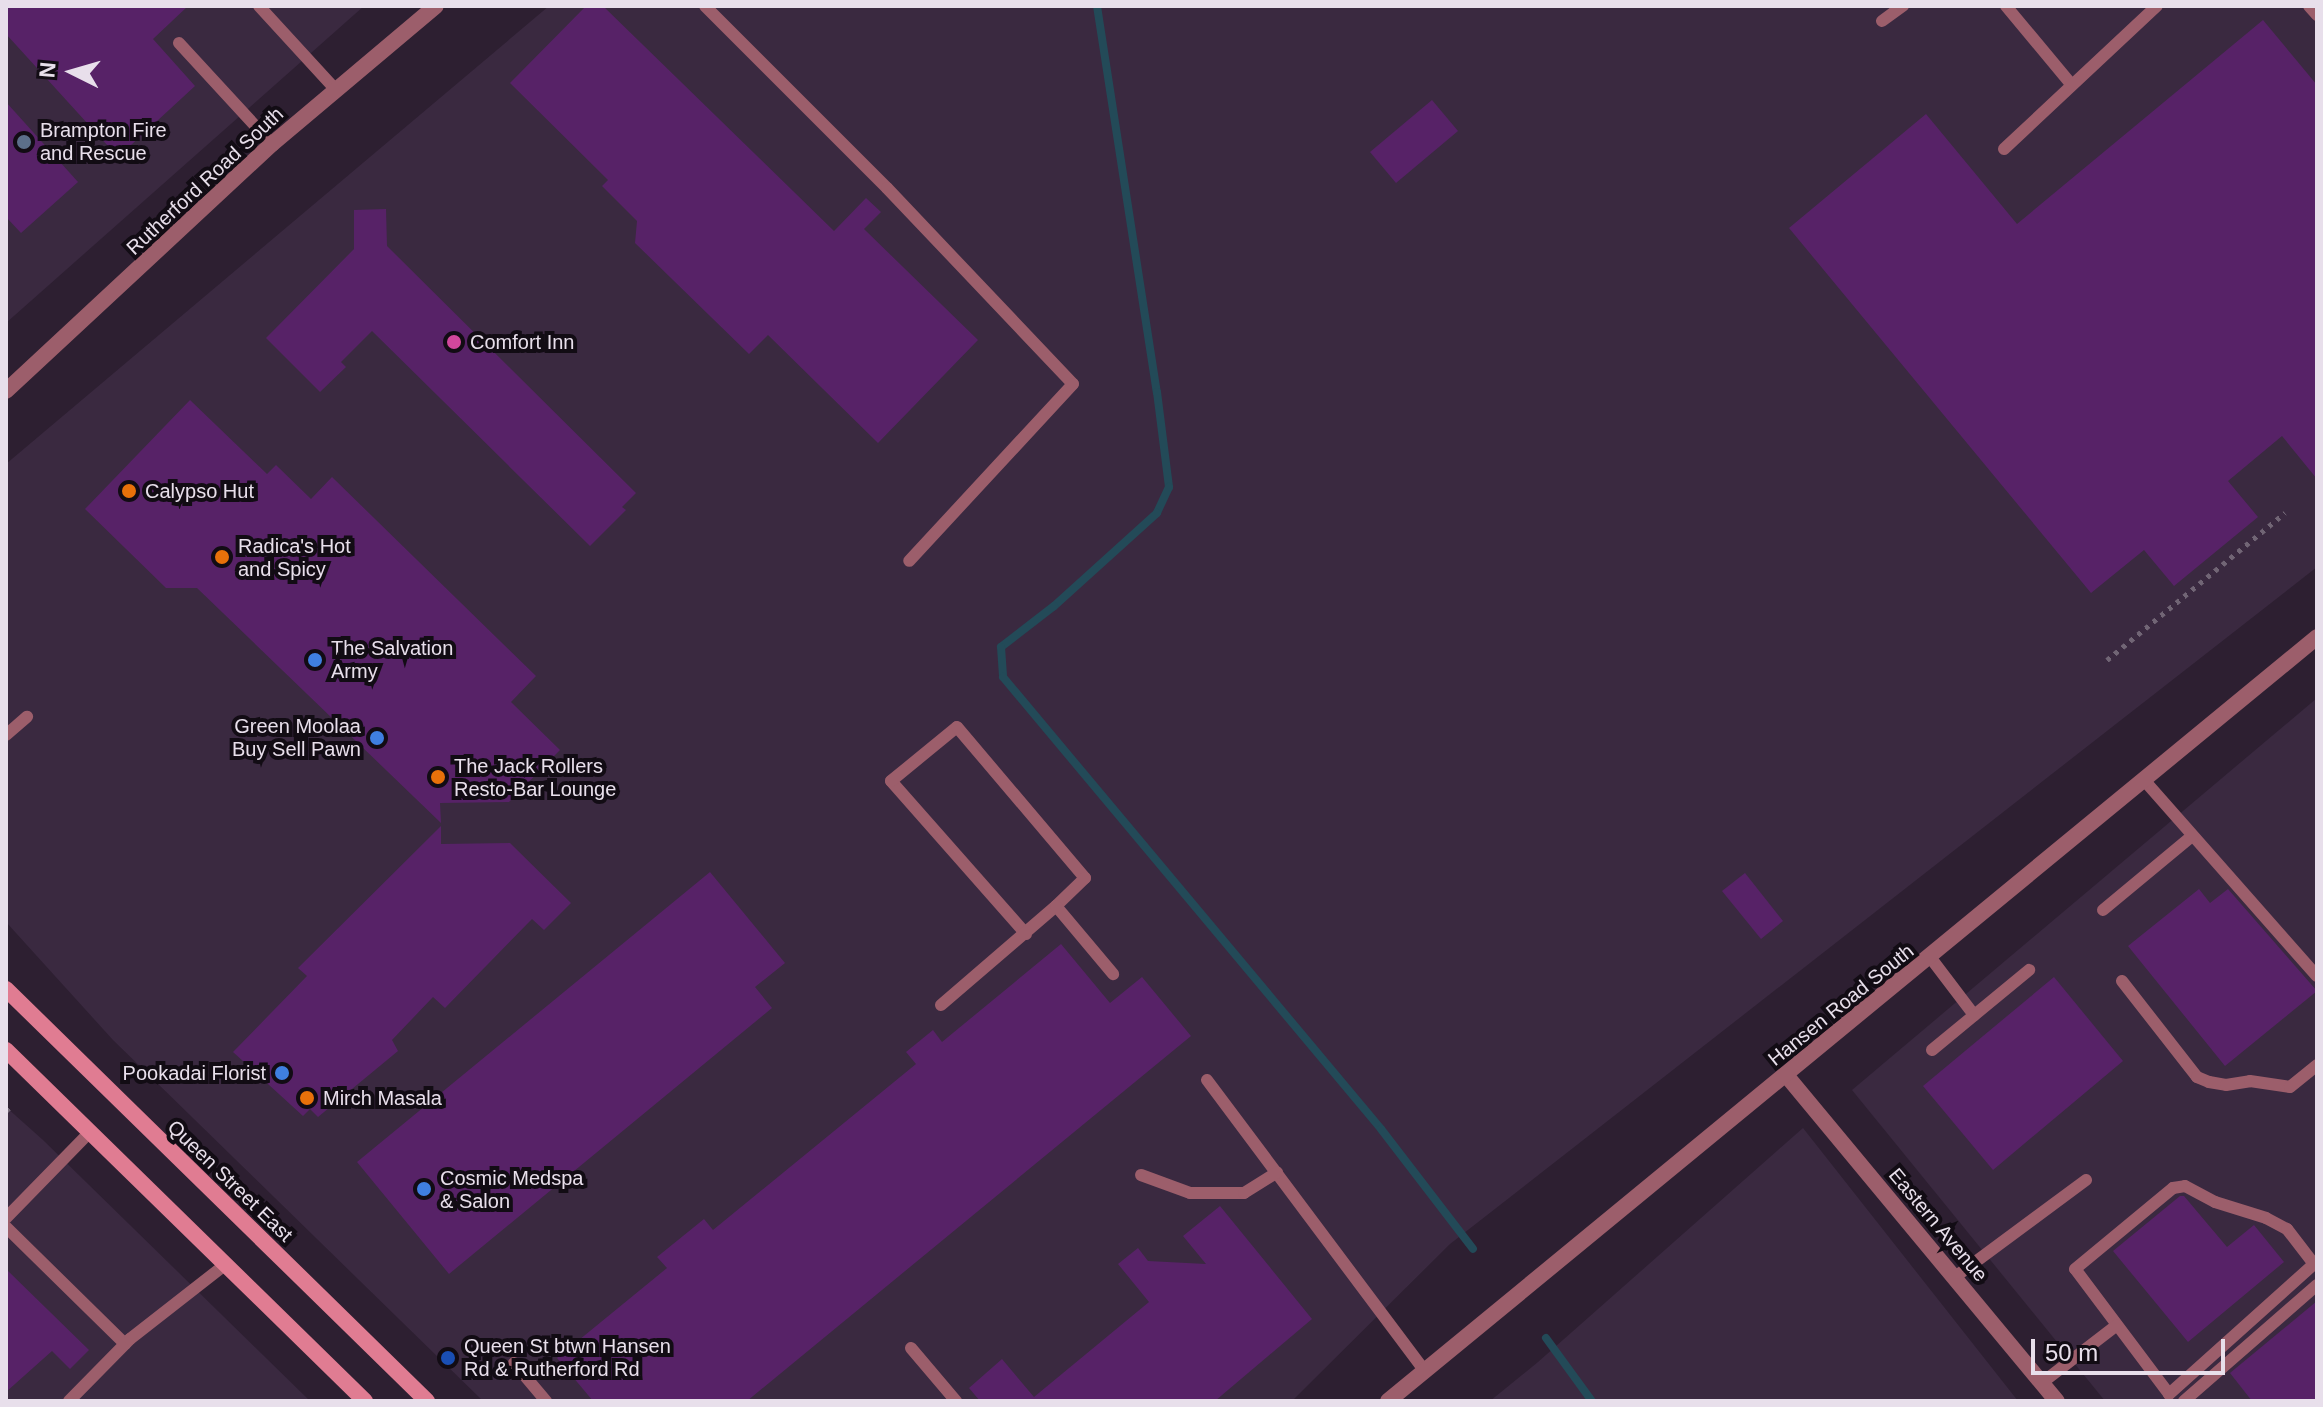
<!DOCTYPE html>
<style>
body{margin:0}
#map{position:relative;width:2323px;height:1407px;overflow:hidden;background:#2d1f31;font-family:Arial,sans-serif}
div>[style]{position:absolute}
.built>*{inset:0;background:#3a2940}
.stream>*{height:8px;margin:-4px;padding:0 4px;transform-origin:4px;border-radius:4px;background:#234a58}
.building>*{inset:0;background:#572267}
.path>*{height:5px;margin-top:-2.5px;transform-origin:0;background:repeating-linear-gradient(90deg,#716575 0 4px,transparent 0 10px)}
.service>*{height:12px;margin:-6px;padding:0 6px;transform-origin:6px;border-radius:6px;background:#9c5e6b}
.minor>*{height:16px;margin:-8px;padding:0 8px;transform-origin:8px;border-radius:8px;background:#9c5e6b}
.tertiary>*{height:16px;margin:-8px;padding:0 8px;transform-origin:8px;border-radius:8px;background:#9c5e6b}
.secondary>*{height:16px;margin:-8px;padding:0 8px;transform-origin:8px;border-radius:8px;background:#e07c92}
.dots>*{width:22px;height:22px;translate:-50% -50%;box-sizing:border-box;border:4px solid #120c14;border-radius:50%}
span{translate:-50% -50%;white-space:nowrap;text-align:center;line-height:1.15;-webkit-text-stroke:8px #120c14;paint-order:stroke}
.poi-label{font-size:20px;color:#e8dfeb}
.left{translate:0 -50%;text-align:left}
.right{translate:-100% -50%;text-align:right}
.street-label{font-size:20px;color:#e8dfeb}
.frame{position:absolute;inset:0;border:8px solid #e8dfeb;pointer-events:none}
.north{position:absolute;left:32px;top:32px;width:80px;height:80px;-webkit-text-stroke:6px #120c14;paint-order:stroke;rotate:275deg;font-size:22px;font-weight:700;line-height:32px;text-align:center;color:#e8dfeb}
.north::after{content:'';display:block;margin:auto;width:28px;height:36px;background:#e8dfeb;clip-path:polygon(50% 0,100% 100%,50% 72%,0 100%)}
.scale{position:absolute;left:2031px;top:1339px;width:194px;height:36px;box-sizing:border-box;border:4px solid #e8dfeb;border-top:0;padding-left:10px;font-size:24px;line-height:28px;white-space:nowrap;color:#e8dfeb;-webkit-text-stroke:6px #120c14;paint-order:stroke}
</style>
<div id="map">
<div class="built">
<div style="clip-path:polygon(6px 6px,364px 6px,6px 323px)"></div>
<div style="clip-path:polygon(549px 6px,2317px 6px,2317px 567px,1450px 1244px,1292px 1401px,483px 1401px,113px 1040px,6px 922px,6px 464px)"></div>
<div style="clip-path:polygon(2317px 698px,2317px 1401px,2105px 1401px,1852px 1090px)"></div>
<div style="clip-path:polygon(6px 1107px,43px 1140px,310px 1401px,6px 1401px)"></div>
<div style="clip-path:polygon(1803px 1128px,2018px 1401px,1490px 1401px,1538px 1362px)"></div>
</div>
<div class="stream">
<div style="left:1097px;top:6px;width:391px;rotate:81.2deg"></div>
<div style="left:1157px;top:392px;width:96px;rotate:82.8deg"></div>
<div style="left:1169px;top:487px;width:29px;rotate:115deg"></div>
<div style="left:1157px;top:513px;width:139px;rotate:137.9deg"></div>
<div style="left:1054px;top:606px;width:67px;rotate:142.3deg"></div>
<div style="left:1001px;top:647px;width:30px;rotate:86deg"></div>
<div style="left:1003px;top:677px;width:589px;rotate:50.09deg"></div>
<div style="left:1381px;top:1129px;width:151px;rotate:52.5deg"></div>
<div style="left:1546px;top:1338px;width:78px;rotate:53.9deg"></div>
</div>
<div class="building">
<div style="clip-path:polygon(6px 6px,188px 6px,153px 39px,195px 86px,118px 157px,6px 34px)"></div>
<div style="clip-path:polygon(586px 6px,603px 6px,834px 231px,866px 198px,881px 212px,864px 229px,978px 340px,878px 443px,768px 335px,749px 354px,635px 243px,637px 221px,602px 186px,608px 180px,510px 83px)"></div>
<div style="clip-path:polygon(2263px 20px,2317px 85px,2317px 479px,2282px 436px,2228px 481px,2258px 517px,2174px 586px,2144px 550px,2091px 593px,1789px 228px,1926px 114px,2017px 224px)"></div>
<div style="clip-path:polygon(1432px 100px,1458px 131px,1396px 183px,1370px 152px)"></div>
<div style="clip-path:polygon(6px 102px,78px 182px,21px 233px,6px 217px)"></div>
<div style="clip-path:polygon(386px 209px,387px 246px,636px 493px,622px 507px,626px 510px,590px 546px,372px 331px,341px 362px,346px 367px,320px 392px,266px 338px,354px 249px,354px 210px)"></div>
<div style="clip-path:polygon(190px 400px,267px 474px,276px 465px,311px 499px,332px 477px,536px 676px,511px 702px,560px 750px,509px 802px,440px 803px,441px 823px,197px 588px,166px 588px,85px 509px)"></div>
<div style="clip-path:polygon(441px 826px,441px 844px,510px 843px,571px 903px,544px 930px,532px 919px,445px 1008px,433px 997px,392px 1040px,398px 1051px,318px 1117px,310px 1109px,303px 1116px,233px 1052px,307px 976px,298px 968px)"></div>
<div style="clip-path:polygon(710px 872px,785px 963px,755px 987px,772px 1008px,449px 1274px,357px 1162px)"></div>
<div style="clip-path:polygon(1745px 873px,1783px 921px,1761px 939px,1722px 891px)"></div>
<div style="clip-path:polygon(2199px 889px,2210px 903px,2228px 889px,2317px 991px,2225px 1066px,2128px 946px)"></div>
<div style="clip-path:polygon(1061px 944px,1110px 1003px,1142px 977px,1191px 1036px,747px 1401px,593px 1401px,557px 1358px,667px 1268px,657px 1257px,704px 1219px,713px 1230px,916px 1064px,906px 1052px,933px 1030px,942px 1042px)"></div>
<div style="clip-path:polygon(2054px 977px,2123px 1061px,1993px 1170px,1923px 1086px)"></div>
<div style="clip-path:polygon(2180px 1196px,2184px 1196px,2227px 1247px,2254px 1225px,2284px 1262px,2188px 1342px,2113px 1251px)"></div>
<div style="clip-path:polygon(1220px 1206px,1312px 1319px,1215px 1401px,980px 1401px,969px 1388px,1002px 1359px,1034px 1397px,1149px 1302px,1118px 1264px,1138px 1248px,1148px 1261px,1206px 1264px,1183px 1236px)"></div>
<div style="clip-path:polygon(6px 1269px,89px 1350px,70px 1369px,52px 1351px,6px 1392px)"></div>
<div style="clip-path:polygon(2317px 1301px,2317px 1401px,2252px 1401px,2230px 1373px)"></div>
</div>
<div class="path">
<div style="left:2107px;top:660px;width:231px;rotate:-39.6deg"></div>
<div style="left:6px;top:1111px;width:7px;rotate:-45deg"></div>
</div>
<div class="service">
<div style="left:259px;top:6px;width:114px;rotate:47.5deg"></div>
<div style="left:705px;top:6px;width:257px;rotate:45deg"></div>
<div style="left:887px;top:188px;width:270px;rotate:46.5deg"></div>
<div style="left:1073px;top:384px;width:241px;rotate:132.8deg"></div>
<div style="left:2006px;top:6px;width:102px;rotate:50.2deg"></div>
<div style="left:2309px;top:6px;width:12px;rotate:48deg"></div>
<div style="left:1882px;top:21px;width:26px;rotate:-36deg"></div>
<div style="left:179px;top:43px;width:137px;rotate:47.4deg"></div>
<div style="left:2004px;top:149px;width:209px;rotate:-43.1deg"></div>
<div style="left:6px;top:735px;width:28px;rotate:-41deg"></div>
<div style="left:2144px;top:780px;width:261px;rotate:48.6deg"></div>
<div style="left:2103px;top:910px;width:116px;rotate:-39.7deg"></div>
<div style="left:1026px;top:934px;width:204px;rotate:-131.4deg"></div>
<div style="left:891px;top:781px;width:85px;rotate:-39.3deg"></div>
<div style="left:957px;top:727px;width:198px;rotate:49.7deg"></div>
<div style="left:1085px;top:878px;width:40px;rotate:136deg"></div>
<div style="left:1930px;top:957px;width:73px;rotate:52.8deg"></div>
<div style="left:2122px;top:981px;width:122px;rotate:52deg"></div>
<div style="left:2197px;top:1077px;width:13px;rotate:23deg"></div>
<div style="left:2209px;top:1082px;width:17px;rotate:10deg"></div>
<div style="left:2226px;top:1085px;width:24px;rotate:-9deg"></div>
<div style="left:2250px;top:1081px;width:40px;rotate:8.5deg"></div>
<div style="left:2290px;top:1087px;width:35px;rotate:-39deg"></div>
<div style="left:941px;top:1005px;width:152px;rotate:-40.7deg"></div>
<div style="left:1056px;top:906px;width:89px;rotate:50deg"></div>
<div style="left:1932px;top:1050px;width:126px;rotate:-39.5deg"></div>
<div style="left:1207px;top:1080px;width:364px;rotate:53.2deg"></div>
<div style="left:1141px;top:1175px;width:52px;rotate:20.2deg"></div>
<div style="left:1190px;top:1193px;width:54px"></div>
<div style="left:1244px;top:1193px;width:39px;rotate:-32deg"></div>
<div style="left:2185px;top:1186px;width:34px;rotate:28deg"></div>
<div style="left:2215px;top:1202px;width:53px;rotate:17.4deg"></div>
<div style="left:2266px;top:1218px;width:24px;rotate:28deg"></div>
<div style="left:2287px;top:1229px;width:44px;rotate:52.4deg"></div>
<div style="left:2314px;top:1264px;width:195px;rotate:138.1deg"></div>
<div style="left:2169px;top:1394px;width:156px;rotate:-126.9deg"></div>
<div style="left:2075px;top:1269px;width:127px;rotate:-39.6deg"></div>
<div style="left:2173px;top:1188px;width:12px;rotate:-9deg"></div>
<div style="left:6px;top:1218px;width:120px;rotate:-45.7deg"></div>
<div style="left:6px;top:1227px;width:167px;rotate:44.5deg"></div>
<div style="left:1955px;top:1277px;width:163px;rotate:-36.5deg"></div>
<div style="left:911px;top:1348px;width:70px;rotate:49.7deg"></div>
<div style="left:514px;top:1363px;width:50px;rotate:49.9deg"></div>
<div style="left:2043px;top:1382px;width:93px;rotate:-37.6deg"></div>
<div style="left:69px;top:1401px;width:87px;rotate:-45.5deg"></div>
<div style="left:130px;top:1339px;width:122px;rotate:-38deg"></div>
<div style="left:2184px;top:1401px;width:176px;rotate:-41.1deg"></div>
</div>
<div class="minor">
<div style="left:1786px;top:1075px;width:424px;rotate:50.3deg"></div>
<div style="left:1388px;top:1401px;width:1203px;rotate:-39.43deg"></div>
</div>
<div class="tertiary">
<div style="left:6px;top:391px;width:363px;rotate:-42.9deg"></div>
<div style="left:272px;top:144px;width:214px;rotate:-40.1deg"></div>
</div>
<div class="secondary">
<div style="left:6px;top:989px;width:589px;rotate:44.38deg"></div>
<div style="left:6px;top:1050px;width:502px;rotate:44.35deg"></div>
</div>
<div class="dots">
<div style="left:24px;top:142px;background:#5c6f8a"></div>
<div style="left:454px;top:342px;background:#d1479c"></div>
<div style="left:129px;top:491px;background:#e8710a"></div>
<div style="left:222px;top:557px;background:#e8710a"></div>
<div style="left:315px;top:660px;background:#3f7fe0"></div>
<div style="left:377px;top:738px;background:#3f7fe0"></div>
<div style="left:438px;top:777px;background:#e8710a"></div>
<div style="left:282px;top:1073px;background:#3f7fe0"></div>
<div style="left:307px;top:1098px;background:#e8710a"></div>
<div style="left:424px;top:1189px;background:#3f7fe0"></div>
<div style="left:448px;top:1358px;background:#1a4fb4"></div>
</div>
<div class="poi-label">
<span class="left" style="left:40px;top:142px">Brampton Fire<br>and Rescue</span>
<span class="left" style="left:470px;top:342px">Comfort Inn</span>
<span class="left" style="left:145px;top:491px">Calypso Hut</span>
<span class="left" style="left:238px;top:558px">Radica's Hot<br>and Spicy</span>
<span class="left" style="left:331px;top:660px">The Salvation<br>Army</span>
<span class="right" style="left:361px;top:738px">Green Moolaa<br>Buy Sell Pawn</span>
<span class="left" style="left:454px;top:778px">The Jack Rollers<br>Resto-Bar Lounge</span>
<span class="right" style="left:266px;top:1073px">Pookadai Florist</span>
<span class="left" style="left:323px;top:1098px">Mirch Masala</span>
<span class="left" style="left:440px;top:1190px">Cosmic Medspa<br>&amp; Salon</span>
<span class="left" style="left:464px;top:1358px">Queen St btwn Hansen<br>Rd &amp; Rutherford Rd</span>
</div>
<div class="street-label">
<span style="left:205px;top:181px;rotate:-43deg">Rutherford Road South</span>
<span style="left:1841px;top:1005px;rotate:-39deg">Hansen Road South</span>
<span style="left:230px;top:1181px;rotate:44deg">Queen Street East</span>
<span style="left:1938px;top:1225px;rotate:50deg">Eastern Avenue</span>
</div>
<div class="frame"></div>
<div class="north">N</div>
<div class="scale">50 m</div>
</div>
